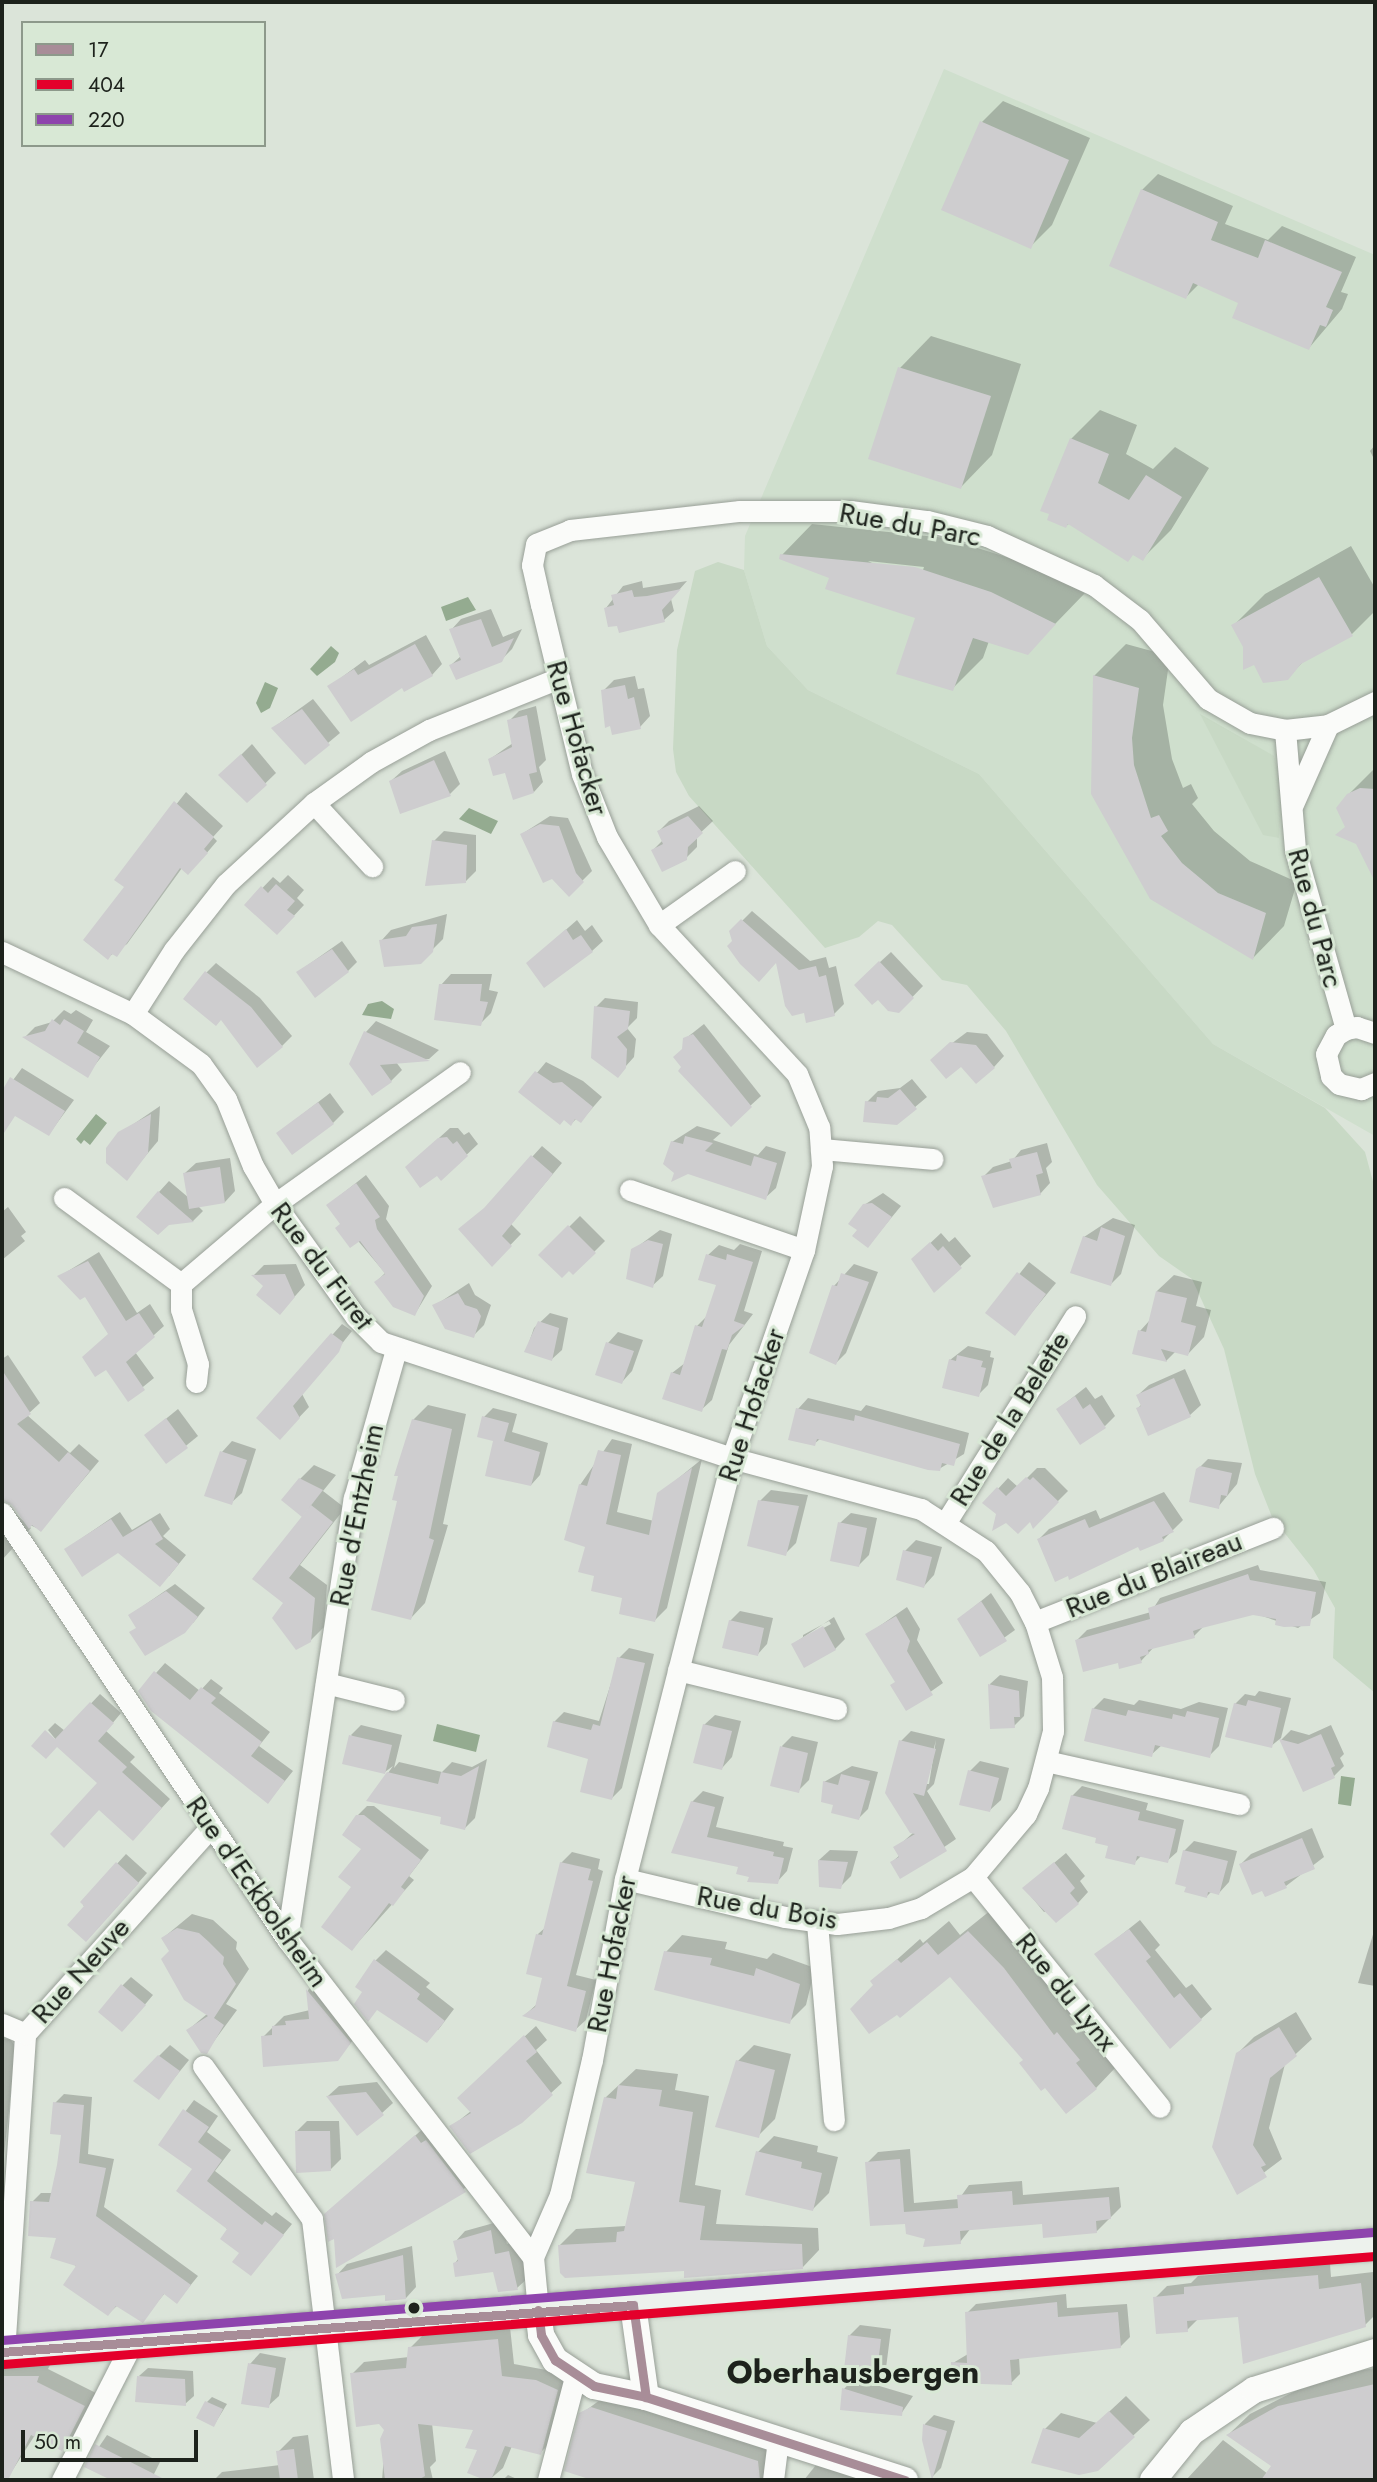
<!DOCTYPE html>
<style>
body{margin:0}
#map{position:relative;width:1377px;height:2482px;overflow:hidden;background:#dbe4d9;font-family:Jost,sans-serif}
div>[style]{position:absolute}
.built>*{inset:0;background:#cfdfcd}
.green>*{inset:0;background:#c8d9c5}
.water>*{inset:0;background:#94ab90}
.shadow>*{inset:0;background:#0003}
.building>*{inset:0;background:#cecdcf}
.roads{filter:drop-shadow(0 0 2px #989f97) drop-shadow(0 0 2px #989f97)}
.minor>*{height:21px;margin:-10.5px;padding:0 10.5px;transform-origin:10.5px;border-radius:10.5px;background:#fafbf9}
.tertiary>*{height:26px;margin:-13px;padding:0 13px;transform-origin:13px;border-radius:13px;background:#fafbf9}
.secondary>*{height:30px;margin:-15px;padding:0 15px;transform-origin:15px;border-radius:15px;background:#edf2ed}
.bus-1>*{height:9px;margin:-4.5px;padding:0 4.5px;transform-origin:4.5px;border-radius:4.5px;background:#a88d98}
.bus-2>*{height:9px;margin:-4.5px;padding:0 4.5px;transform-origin:4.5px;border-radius:4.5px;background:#e4002b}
.bus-3>*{height:9px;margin:-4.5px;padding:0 4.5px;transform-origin:4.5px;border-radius:4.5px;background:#8e44ad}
.dots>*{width:19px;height:19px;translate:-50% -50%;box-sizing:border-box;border:4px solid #d8e8d5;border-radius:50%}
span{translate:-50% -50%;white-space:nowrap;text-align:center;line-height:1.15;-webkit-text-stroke:6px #d8e8d5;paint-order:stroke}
.street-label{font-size:28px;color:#1d221c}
.quarter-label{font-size:32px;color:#1d221c;font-weight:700}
.frame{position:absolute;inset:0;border:4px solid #1d221c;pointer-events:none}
.legend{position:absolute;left:21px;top:21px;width:245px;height:126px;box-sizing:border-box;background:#d8e8d5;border:2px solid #8d998b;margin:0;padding:9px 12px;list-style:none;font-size:21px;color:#1d221c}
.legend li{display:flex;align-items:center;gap:14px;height:35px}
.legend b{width:35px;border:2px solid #8d998b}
.scale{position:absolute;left:21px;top:2430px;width:177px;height:32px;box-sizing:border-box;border:4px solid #1d221c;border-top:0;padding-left:9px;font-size:21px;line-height:24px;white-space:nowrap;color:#1d221c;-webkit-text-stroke:5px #d8e8d5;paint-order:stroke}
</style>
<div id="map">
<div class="built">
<div style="clip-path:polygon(944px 69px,1375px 255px,1375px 1136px,1213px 1044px,979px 774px,808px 690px,767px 646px,744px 570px,745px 536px)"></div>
</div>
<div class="green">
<div style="clip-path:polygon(718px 562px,744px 570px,767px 646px,808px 690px,979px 774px,1213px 1044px,1325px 1108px,1365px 1152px,1375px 1189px,1375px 1693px,1333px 1658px,1335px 1608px,1313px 1569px,1272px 1517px,1255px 1474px,1224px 1349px,1192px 1279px,1159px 1256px,1097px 1185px,1006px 1031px,967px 985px,942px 980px,892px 925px,878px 921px,859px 937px,825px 948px,689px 796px,676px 772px,673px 749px,677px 650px,695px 571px)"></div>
<div style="clip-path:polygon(1200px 714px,1274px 756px,1282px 787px,1279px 838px,1263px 835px)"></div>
</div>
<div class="water">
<div style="clip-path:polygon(468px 597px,476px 610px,446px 621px,441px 607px)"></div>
<div style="clip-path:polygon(331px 646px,339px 653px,335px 662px,317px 676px,310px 669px)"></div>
<div style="clip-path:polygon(265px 682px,278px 688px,270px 708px,261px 713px,256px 703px)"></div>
<div style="clip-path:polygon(469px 808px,498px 821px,491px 834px,459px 819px)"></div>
<div style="clip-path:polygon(382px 1001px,394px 1009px,391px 1019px,362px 1015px,368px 1004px)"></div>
<div style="clip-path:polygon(96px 1114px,107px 1123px,90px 1145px,84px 1140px,81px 1144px,76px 1139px)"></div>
<div style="clip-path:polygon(437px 1724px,480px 1735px,476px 1752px,433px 1741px)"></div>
<div style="clip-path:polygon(1341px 1776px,1355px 1778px,1351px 1806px,1338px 1804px)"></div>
</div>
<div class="shadow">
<div style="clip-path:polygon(1003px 101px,1090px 138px,1052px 225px,1030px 247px,982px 122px)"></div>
<div style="clip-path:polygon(1158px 174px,1233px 206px,1225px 224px,1268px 240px,1282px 226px,1356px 257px,1341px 292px,1348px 294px,1342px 309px,1309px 348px,1240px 302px,1199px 284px,1186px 297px,1142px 190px)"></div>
<div style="clip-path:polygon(931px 336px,1021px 364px,992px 455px,961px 487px,871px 458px,900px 368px)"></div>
<div style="clip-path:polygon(1100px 410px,1137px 425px,1126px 454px,1153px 469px,1175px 447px,1209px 468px,1171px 530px,1142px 559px,1070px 523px,1066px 526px,1071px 439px)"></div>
<div style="clip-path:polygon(1375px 445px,1375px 461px,1370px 451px)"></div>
<div style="clip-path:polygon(evenodd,812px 524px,946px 538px,1022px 562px,1085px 593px,1027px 653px,989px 641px,983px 658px,952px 689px,917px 617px,782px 555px,812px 524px,868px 561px,924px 567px,923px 570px,876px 565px,868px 561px)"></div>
<div style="clip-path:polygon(1351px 546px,1375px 588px,1375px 611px,1352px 634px,1306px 659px,1287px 678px,1245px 647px,1233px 626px,1265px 594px)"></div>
<div style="clip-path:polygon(642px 581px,643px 588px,687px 581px,671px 599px,674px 611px,664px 620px,606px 608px,623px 586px)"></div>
<div style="clip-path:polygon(491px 609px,503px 637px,522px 629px,512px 649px,501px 660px,451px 665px,461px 656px,451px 630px,461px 619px)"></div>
<div style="clip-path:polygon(426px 635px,442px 664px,432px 675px,403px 686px,330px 686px,365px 660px,369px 665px)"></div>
<div style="clip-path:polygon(1126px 644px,1170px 656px,1163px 705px,1172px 759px,1183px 788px,1191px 784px,1198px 798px,1192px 804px,1214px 831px,1250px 861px,1297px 882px,1284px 926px,1253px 958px,1093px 794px,1094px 676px)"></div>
<div style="clip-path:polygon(635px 676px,638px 689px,644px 688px,650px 716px,640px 727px,603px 691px,614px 680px)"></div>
<div style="clip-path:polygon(313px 699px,340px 733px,305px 762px,273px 728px)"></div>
<div style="clip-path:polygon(536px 706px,546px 760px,539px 767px,543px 782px,534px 792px,490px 759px,513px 743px,509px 721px,519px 711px)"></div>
<div style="clip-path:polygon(252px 744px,276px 773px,247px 801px,221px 775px)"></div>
<div style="clip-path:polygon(445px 751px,460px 784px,450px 794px,391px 781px,402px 771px)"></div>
<div style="clip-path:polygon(1375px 768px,1375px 858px,1367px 862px,1347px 826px,1348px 795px)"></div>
<div style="clip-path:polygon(186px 792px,223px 826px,213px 837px,217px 841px,199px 862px,182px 868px,127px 944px,107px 958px,85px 941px,126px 887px,117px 880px)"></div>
<div style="clip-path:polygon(699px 806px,713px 821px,697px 836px,697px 847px,686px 858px,653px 850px,663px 840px,659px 831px,669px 821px)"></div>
<div style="clip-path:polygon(550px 816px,568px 818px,592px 871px,569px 894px,522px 834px)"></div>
<div style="clip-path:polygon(444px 831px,476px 835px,476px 871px,465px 882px,434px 841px)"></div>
<div style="clip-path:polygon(288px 875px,304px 890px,297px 898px,304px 905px,288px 922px,246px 905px,273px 877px,280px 883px)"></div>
<div style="clip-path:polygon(752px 911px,810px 961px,826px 957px,829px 968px,836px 966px,844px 1004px,834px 1014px,805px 1011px,777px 960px,734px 941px,731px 932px)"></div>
<div style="clip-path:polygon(447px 914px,443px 939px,420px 962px,381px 941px,391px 930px)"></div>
<div style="clip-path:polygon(577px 920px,585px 931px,592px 925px,603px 941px,592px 951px,528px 963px)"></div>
<div style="clip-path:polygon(342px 941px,357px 962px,348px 971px,298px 972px)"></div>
<div style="clip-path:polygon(891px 952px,923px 986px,899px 1011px,867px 974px)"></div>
<div style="clip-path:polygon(216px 963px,260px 998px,292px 1036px,282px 1046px,206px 973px)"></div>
<div style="clip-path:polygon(451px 974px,492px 974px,489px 990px,498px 992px,491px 1013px,480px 1024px,441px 985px)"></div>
<div style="clip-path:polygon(605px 998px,638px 1002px,637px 1018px,627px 1028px,636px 1039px,634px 1057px,617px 1076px,596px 1007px)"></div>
<div style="clip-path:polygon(64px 1010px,71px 1014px,76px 1010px,93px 1020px,86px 1032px,110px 1046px,87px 1075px,25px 1037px,35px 1027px,52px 1022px)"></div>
<div style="clip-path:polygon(376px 1021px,439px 1050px,429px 1059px,396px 1062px,402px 1070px,391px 1081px,351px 1064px,366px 1032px)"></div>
<div style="clip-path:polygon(704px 1024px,761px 1096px,750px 1106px,683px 1067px,685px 1039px)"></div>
<div style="clip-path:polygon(967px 1032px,987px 1034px,1004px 1056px,994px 1067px,961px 1065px,943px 1050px)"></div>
<div style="clip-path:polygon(546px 1062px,583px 1081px,602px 1097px,581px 1121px,577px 1118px,571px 1124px,521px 1092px)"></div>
<div style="clip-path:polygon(22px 1068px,74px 1100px,49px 1134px,15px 1114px,2px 1128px,2px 1095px)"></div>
<div style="clip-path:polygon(912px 1079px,927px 1097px,896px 1123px,867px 1102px,878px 1091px,900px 1088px)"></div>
<div style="clip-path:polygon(330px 1093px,344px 1112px,333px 1123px,278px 1133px)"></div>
<div style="clip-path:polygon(160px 1106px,158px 1141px,127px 1178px,119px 1134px)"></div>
<div style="clip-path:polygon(697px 1126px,721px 1133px,713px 1140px,758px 1155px,766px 1146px,786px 1152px,776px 1188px,765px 1198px,688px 1172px,676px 1172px,672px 1142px)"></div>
<div style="clip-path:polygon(450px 1128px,458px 1128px,464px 1135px,469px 1132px,478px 1144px,441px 1179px,418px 1157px)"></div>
<div style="clip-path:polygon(1047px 1143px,1052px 1162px,1046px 1168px,1050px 1183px,1040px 1194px,983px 1177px,993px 1167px,1012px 1161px,1021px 1150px)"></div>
<div style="clip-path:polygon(542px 1146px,562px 1163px,511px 1224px,521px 1234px,492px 1264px,492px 1201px)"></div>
<div style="clip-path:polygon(230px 1158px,235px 1191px,225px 1202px,198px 1206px,203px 1211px,193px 1221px,168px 1224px,159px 1192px,169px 1181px,189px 1198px,185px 1173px,196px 1163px)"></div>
<div style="clip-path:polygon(366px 1175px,389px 1206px,386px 1219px,432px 1286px,415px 1314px,376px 1282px,385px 1273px,328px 1205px)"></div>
<div style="clip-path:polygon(883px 1193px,901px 1206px,868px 1246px,859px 1229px,864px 1205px)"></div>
<div style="clip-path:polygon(8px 1207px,26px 1232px,21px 1236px,25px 1241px,2px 1260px,2px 1212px)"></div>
<div style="clip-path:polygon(580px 1216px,605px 1241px,573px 1273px,541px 1255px)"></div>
<div style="clip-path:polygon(1113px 1218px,1135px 1225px,1121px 1274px,1111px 1284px,1084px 1237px)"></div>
<div style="clip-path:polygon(660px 1230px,672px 1234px,663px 1276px,652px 1286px,629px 1262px,633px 1250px)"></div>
<div style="clip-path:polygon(941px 1233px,949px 1242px,955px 1237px,971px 1256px,935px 1290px,924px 1249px)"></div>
<div style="clip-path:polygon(740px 1244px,762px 1251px,744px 1311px,753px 1314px,729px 1345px,712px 1400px,701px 1410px,672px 1373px,685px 1363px,697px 1326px,708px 1315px,718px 1284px,708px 1255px,719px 1245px,734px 1250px)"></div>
<div style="clip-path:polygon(99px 1252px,137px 1313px,150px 1304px,164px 1326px,135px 1352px,154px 1378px,128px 1399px,107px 1367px,110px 1333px,86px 1294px,60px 1276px)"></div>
<div style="clip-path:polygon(1029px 1262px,1056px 1283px,1015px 1333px,988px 1313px)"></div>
<div style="clip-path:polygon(296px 1264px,305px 1285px,280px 1313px,266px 1285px,254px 1275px,264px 1265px)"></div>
<div style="clip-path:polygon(854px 1264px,878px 1272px,846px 1353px,836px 1363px,834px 1286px)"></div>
<div style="clip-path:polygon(1174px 1275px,1202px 1282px,1196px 1306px,1211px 1310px,1204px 1337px,1188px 1354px,1176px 1351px,1166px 1361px,1134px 1353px,1140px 1331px,1150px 1320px,1157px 1291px)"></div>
<div style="clip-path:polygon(469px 1283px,475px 1295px,491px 1305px,484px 1325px,473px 1336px,434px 1306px)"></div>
<div style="clip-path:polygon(550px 1313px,568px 1318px,562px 1350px,552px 1359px,526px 1351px,534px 1328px)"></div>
<div style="clip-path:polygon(342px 1324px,352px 1331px,302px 1394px,309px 1407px,290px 1427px,258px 1418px)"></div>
<div style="clip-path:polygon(618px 1332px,643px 1340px,632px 1371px,622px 1382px,608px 1343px)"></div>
<div style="clip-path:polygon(968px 1346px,991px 1351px,990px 1357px,994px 1358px,988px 1385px,978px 1395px,950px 1360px)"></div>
<div style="clip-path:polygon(8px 1355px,40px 1403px,27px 1415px,70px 1453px,79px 1444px,99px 1461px,41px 1530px,30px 1525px,2px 1483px,2px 1463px,9px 1454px,2px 1444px,2px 1359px)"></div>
<div style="clip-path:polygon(1185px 1369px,1201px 1405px,1190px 1415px,1138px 1408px,1142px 1404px,1138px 1395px,1149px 1385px)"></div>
<div style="clip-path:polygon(1086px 1387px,1095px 1399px,1102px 1395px,1115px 1416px,1105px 1426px,1058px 1409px)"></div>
<div style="clip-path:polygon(808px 1398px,861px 1411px,866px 1405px,969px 1433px,964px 1454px,939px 1469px,820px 1439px,814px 1444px,798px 1409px)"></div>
<div style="clip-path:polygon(428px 1405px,466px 1414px,443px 1524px,448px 1525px,425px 1603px,411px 1618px,399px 1500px,413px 1420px)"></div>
<div style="clip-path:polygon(493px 1408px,517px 1414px,512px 1432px,548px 1443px,540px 1475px,531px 1485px,484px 1417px)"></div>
<div style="clip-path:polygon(178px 1409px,198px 1436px,166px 1462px,146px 1435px)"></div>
<div style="clip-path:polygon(612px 1439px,632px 1444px,617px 1512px,654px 1521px,659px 1494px,702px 1459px,667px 1608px,655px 1620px,596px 1575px,587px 1546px,580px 1485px)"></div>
<div style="clip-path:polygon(232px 1441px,256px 1449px,242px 1493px,231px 1503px,222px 1452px)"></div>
<div style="clip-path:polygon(1208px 1459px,1242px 1463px,1237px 1484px,1218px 1507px,1197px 1470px)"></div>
<div style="clip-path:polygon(314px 1465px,336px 1475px,323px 1491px,345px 1508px,300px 1565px,327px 1585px,324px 1627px,310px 1641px,285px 1603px,254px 1578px,309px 1510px,300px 1479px)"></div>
<div style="clip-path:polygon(1037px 1468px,1045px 1468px,1068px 1491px,1033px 1526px,1030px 1519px,985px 1503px,1008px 1478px,1018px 1487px)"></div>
<div style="clip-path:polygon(771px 1490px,808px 1495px,796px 1543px,785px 1554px,760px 1501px)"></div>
<div style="clip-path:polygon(1164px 1492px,1183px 1520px,1163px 1540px,1139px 1544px,1039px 1539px,1049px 1529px,1096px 1510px,1100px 1519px)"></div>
<div style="clip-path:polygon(2px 1501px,31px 1528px,2px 1560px)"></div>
<div style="clip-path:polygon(120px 1512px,132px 1530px,160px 1513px,170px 1529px,163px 1536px,186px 1555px,169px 1576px,118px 1551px,66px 1549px)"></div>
<div style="clip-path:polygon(851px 1513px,877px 1518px,869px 1555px,859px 1565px,840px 1523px)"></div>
<div style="clip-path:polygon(916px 1540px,942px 1547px,934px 1575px,924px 1586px,905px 1551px)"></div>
<div style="clip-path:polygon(1258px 1565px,1260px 1570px,1326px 1582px,1320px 1613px,1298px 1628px,1253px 1613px,1204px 1626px,1194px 1636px,1154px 1647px,1141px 1661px,1119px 1660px,1077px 1640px,1087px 1630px,1151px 1612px,1160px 1598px)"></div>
<div style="clip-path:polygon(175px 1584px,205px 1608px,193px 1623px,137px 1627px,130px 1615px)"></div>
<div style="clip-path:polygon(991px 1593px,1015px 1630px,980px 1655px,959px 1619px)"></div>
<div style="clip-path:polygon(907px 1607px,920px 1629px,917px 1640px,943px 1683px,906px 1709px,896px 1681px,868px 1634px)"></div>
<div style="clip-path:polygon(740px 1611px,773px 1618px,767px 1644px,758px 1654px,730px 1621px)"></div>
<div style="clip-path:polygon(evenodd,834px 1617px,845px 1639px,835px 1649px,793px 1644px,834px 1617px,829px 1621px,831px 1624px,803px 1639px,803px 1635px,829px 1621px)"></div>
<div style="clip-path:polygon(629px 1648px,654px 1654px,622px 1788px,612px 1798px,591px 1757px,554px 1722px,564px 1712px,599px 1721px,619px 1658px)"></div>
<div style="clip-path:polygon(165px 1663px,200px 1691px,211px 1679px,223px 1688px,219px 1693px,270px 1732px,259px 1746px,293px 1771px,268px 1802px,140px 1691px)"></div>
<div style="clip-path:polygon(1000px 1675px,1028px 1681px,1024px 1716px,1014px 1726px,992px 1727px,990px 1684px)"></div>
<div style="clip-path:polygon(1259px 1691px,1291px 1698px,1281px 1738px,1271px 1746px,1235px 1704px,1245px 1694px,1255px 1696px)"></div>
<div style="clip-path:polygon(100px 1694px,121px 1713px,106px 1731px,135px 1757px,130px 1762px,170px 1799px,133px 1839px,99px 1808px,64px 1845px,52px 1834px,99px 1783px,58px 1745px,46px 1757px,34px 1746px,45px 1733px,61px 1746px,48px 1730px,55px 1723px,65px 1731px)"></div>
<div style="clip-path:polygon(1104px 1698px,1134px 1705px,1139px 1700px,1181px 1709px,1199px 1702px,1228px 1708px,1219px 1746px,1209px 1756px,1162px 1745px,1151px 1755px,1093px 1709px)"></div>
<div style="clip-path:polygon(715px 1715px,741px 1721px,732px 1757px,722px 1768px,704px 1725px)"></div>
<div style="clip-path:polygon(361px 1725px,402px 1735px,394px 1768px,399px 1762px,442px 1772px,452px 1762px,472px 1767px,487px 1759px,475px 1818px,465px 1828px,443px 1816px,369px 1800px,393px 1766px,385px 1772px,351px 1735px)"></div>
<div style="clip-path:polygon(1331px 1725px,1344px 1754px,1340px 1758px,1344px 1766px,1334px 1776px,1281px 1740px,1291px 1730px,1309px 1735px)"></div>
<div style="clip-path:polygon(evenodd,911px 1731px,945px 1739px,934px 1784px,927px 1791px,956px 1839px,900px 1877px,892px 1862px,900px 1855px,896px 1848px,914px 1832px,901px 1741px,911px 1731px,936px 1740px,929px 1784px,925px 1784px,936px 1740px)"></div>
<div style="clip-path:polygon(792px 1736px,818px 1742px,809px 1780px,798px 1791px,782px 1746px)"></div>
<div style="clip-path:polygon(980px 1761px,1009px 1768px,1001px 1800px,990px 1810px,970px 1771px)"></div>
<div style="clip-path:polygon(852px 1766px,878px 1772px,868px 1809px,859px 1818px,835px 1804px,824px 1782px)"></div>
<div style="clip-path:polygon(1082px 1786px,1148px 1803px,1146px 1810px,1184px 1820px,1177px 1852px,1167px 1861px,1142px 1855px,1134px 1863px,1099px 1837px,1072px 1796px)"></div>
<div style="clip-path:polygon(703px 1791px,724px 1797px,716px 1827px,784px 1842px,783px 1846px,793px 1848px,787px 1871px,777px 1882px,751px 1876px,740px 1866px,674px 1851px,692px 1802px)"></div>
<div style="clip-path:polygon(367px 1806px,374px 1806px,429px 1850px,409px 1876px,414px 1880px,352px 1949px,354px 1887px,363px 1848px,357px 1816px)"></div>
<div style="clip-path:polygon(1312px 1828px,1324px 1857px,1286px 1886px,1241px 1864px,1251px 1854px)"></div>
<div style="clip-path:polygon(1194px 1841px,1237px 1851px,1229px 1882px,1219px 1893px,1212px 1891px,1207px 1896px,1188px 1885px,1184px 1851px)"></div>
<div style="clip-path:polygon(830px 1850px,858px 1851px,851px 1876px,840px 1887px,819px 1860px)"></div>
<div style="clip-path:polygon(572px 1852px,600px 1859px,598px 1869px,603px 1871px,576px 1975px,596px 1980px,586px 2020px,575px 2030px,525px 2015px,537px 2004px,544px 1977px,538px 1934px,546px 1927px,561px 1863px)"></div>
<div style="clip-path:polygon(1066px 1853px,1085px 1876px,1080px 1881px,1088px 1892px,1078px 1903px,1044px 1912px,1024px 1888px)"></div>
<div style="clip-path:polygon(126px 1854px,147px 1873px,95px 1931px,82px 1902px)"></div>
<div style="clip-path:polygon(991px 1910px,1117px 2066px,1096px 2088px,1025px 2059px,950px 1975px,876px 1985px,873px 1981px,920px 1939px,923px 1943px,949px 1921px,960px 1935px)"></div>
<div style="clip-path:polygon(192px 1914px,213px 1920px,237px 1942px,236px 1949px,249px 1969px,226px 2004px,237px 2010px,206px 2052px,188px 2030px,207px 2014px,163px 1938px)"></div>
<div style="clip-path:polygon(1140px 1920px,1160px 1945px,1155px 1950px,1186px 1988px,1192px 1984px,1212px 2009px,1201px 2019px,1096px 1955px)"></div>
<div style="clip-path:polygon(1375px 1928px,1375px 1986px,1358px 1983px)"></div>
<div style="clip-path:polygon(682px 1935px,727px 1942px,725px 1949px,767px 1959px,773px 1953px,815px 1968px,806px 2005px,789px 2022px,666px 1952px)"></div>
<div style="clip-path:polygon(386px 1950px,430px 1983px,426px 1987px,454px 2009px,438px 2030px,365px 1992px,375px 1961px)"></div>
<div style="clip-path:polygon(131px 1977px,153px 1995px,131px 2021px,122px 1986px)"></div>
<div style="clip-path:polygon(318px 1980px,360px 2032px,337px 2059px,263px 2037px,284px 2016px,310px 2010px,308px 1990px)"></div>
<div style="clip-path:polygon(1296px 2012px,1312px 2039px,1285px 2064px,1269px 2128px,1282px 2159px,1238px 2192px,1237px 2054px,1254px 2037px)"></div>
<div style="clip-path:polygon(536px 2026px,547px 2040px,536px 2050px,562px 2083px,551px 2093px,451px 2127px,471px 2111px,470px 2087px)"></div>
<div style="clip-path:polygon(2px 2038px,10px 2039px,16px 2047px,2px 2173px)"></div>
<div style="clip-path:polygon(170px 2045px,189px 2060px,159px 2097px,159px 2056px)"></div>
<div style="clip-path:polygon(754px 2045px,791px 2054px,775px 2119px,758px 2136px,738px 2061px)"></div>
<div style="clip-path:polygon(636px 2069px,678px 2074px,675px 2090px,709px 2096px,695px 2185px,721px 2190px,716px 2224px,818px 2228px,819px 2250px,803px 2267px,686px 2269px,559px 2246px,576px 2229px,626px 2226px,637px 2181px,605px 2098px)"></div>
<div style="clip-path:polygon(377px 2082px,393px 2103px,382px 2113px,328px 2096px,339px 2086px)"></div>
<div style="clip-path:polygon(64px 2094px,92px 2097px,88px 2154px,114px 2159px,104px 2207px,198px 2276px,177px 2302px,165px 2293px,149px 2312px,118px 2305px,108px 2314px,32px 2202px,41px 2193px,53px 2193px,64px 2133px,55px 2103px)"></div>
<div style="clip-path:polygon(194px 2100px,218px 2116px,207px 2132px,231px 2150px,215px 2171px,272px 2216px,276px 2212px,292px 2224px,251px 2274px,194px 2168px,160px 2145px)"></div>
<div style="clip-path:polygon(307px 2121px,339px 2121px,341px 2159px,331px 2169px,296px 2132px)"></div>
<div style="clip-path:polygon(425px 2127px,475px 2182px,338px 2265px,336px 2205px)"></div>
<div style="clip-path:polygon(774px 2136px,818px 2146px,817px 2152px,838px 2157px,829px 2193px,813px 2209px,758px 2152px)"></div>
<div style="clip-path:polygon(910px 2149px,914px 2203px,959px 2199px,969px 2185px,1022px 2181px,1023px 2195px,1119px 2187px,1121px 2207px,1096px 2232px,1043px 2222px,971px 2228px,960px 2242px,927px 2237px,907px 2222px,867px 2163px,878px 2152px)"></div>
<div style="clip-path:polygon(501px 2221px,507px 2244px,519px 2241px,528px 2278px,517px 2288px,494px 2270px,455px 2263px,459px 2258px,455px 2242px,465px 2231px)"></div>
<div style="clip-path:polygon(412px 2246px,416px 2287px,406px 2298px,337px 2275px,347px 2264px)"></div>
<div style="clip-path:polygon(1330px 2264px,1331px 2277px,1373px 2272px,1375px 2315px,1365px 2325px,1240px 2315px,1198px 2319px,1187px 2330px,1155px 2298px,1167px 2286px,1191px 2283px,1198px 2276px)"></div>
<div style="clip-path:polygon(1066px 2294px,1067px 2308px,1127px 2304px,1130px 2337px,1120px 2347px,1019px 2357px,1020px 2374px,1011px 2383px,953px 2363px,968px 2354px,967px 2313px,976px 2304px)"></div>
<div style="clip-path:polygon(860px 2325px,891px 2329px,886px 2368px,876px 2379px,856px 2379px,913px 2396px,901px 2414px,844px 2389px,855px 2377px,849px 2336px)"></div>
<div style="clip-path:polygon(510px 2327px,514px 2364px,568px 2374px,553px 2440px,540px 2453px,512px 2446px,503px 2468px,489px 2480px,470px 2472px,479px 2448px,476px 2428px,432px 2423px,436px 2461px,430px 2467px,433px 2480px,382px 2480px,386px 2429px,352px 2374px,364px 2362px,409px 2357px,410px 2348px,423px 2335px)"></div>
<div style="clip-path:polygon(260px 2353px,286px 2358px,279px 2396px,268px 2406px,250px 2364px)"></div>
<div style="clip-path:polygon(2px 2364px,50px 2365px,48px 2369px,96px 2393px,74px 2437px,62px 2449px,35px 2435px,12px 2471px,2px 2466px)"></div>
<div style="clip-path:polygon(148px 2368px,193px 2371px,194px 2396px,185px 2404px,139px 2376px)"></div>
<div style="clip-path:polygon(1375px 2368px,1375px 2480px,1186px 2480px,1223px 2440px,1268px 2474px,1274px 2466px,1229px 2434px,1250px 2414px,1323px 2377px)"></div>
<div style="clip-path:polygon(1126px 2396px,1150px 2420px,1097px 2469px,1045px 2429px,1061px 2413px,1097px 2423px)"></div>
<div style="clip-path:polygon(212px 2397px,227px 2404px,214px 2425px,207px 2402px)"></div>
<div style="clip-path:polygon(604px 2397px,769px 2449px,772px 2480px,598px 2480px,566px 2470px,581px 2414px)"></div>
<div style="clip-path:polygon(934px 2415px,955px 2421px,941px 2468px,933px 2476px,924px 2440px,925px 2424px)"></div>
<div style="clip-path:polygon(107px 2435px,160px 2462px,151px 2480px,115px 2480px,86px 2466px)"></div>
<div style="clip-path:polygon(308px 2435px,314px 2480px,214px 2480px,222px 2472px,280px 2465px,278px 2452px,293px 2437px)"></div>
<div style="clip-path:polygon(816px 2465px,865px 2480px,804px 2480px)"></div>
<div style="clip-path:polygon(508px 2475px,519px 2480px,503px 2480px)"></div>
</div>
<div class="building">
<div style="clip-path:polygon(980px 121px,1069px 160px,1031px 249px,941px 210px)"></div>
<div style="clip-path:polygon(1141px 189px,1218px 222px,1211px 240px,1258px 258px,1265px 240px,1342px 272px,1326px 307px,1333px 310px,1326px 327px,1320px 325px,1309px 350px,1232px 318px,1238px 303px,1193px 283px,1186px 299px,1109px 266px)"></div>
<div style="clip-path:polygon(898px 367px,991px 396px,961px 489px,868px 459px)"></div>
<div style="clip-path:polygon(1070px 438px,1109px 454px,1098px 483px,1129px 500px,1146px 475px,1182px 497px,1143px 561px,1133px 555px,1128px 562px,1068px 524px,1066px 528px,1047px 520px,1049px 514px,1040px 511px)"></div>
<div style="clip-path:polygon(780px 554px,915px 567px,991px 592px,1056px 624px,1028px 655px,973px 638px,953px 691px,896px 674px,915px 618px,825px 589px,829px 578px,779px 559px)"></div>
<div style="clip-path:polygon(1319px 577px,1353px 636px,1301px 664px,1288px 680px,1263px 683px,1254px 665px,1243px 670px,1243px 647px,1231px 625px)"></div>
<div style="clip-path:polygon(681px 589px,662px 610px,665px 622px,619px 633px,617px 626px,608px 627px,604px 608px,614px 605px,611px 595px,632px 590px,634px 597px,647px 596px)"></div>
<div style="clip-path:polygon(481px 619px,492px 647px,514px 638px,502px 662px,456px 680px,449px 665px,461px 660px,449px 629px)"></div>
<div style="clip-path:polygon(415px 644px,433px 676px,404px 692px,402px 688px,351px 722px,327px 686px,354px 669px,358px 675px)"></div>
<div style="clip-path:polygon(1093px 675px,1139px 688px,1132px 738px,1134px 765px,1151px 818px,1159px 815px,1168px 831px,1161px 836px,1182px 863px,1218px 893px,1266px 913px,1253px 960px,1150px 899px,1091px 794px)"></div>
<div style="clip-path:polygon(625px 685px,628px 699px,634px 697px,641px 729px,612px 735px,610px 726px,605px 728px,601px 690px)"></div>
<div style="clip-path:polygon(302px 709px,330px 745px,305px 765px,271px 728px)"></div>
<div style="clip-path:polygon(527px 715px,537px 772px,529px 774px,534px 793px,513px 800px,505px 773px,493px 776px,488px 759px,512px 747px,507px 720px)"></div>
<div style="clip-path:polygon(241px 754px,267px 785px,247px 803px,218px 775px)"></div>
<div style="clip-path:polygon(434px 760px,451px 796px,400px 814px,389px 781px)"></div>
<div style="clip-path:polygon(1360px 788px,1375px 789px,1375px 882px,1356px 844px,1335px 835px,1345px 827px,1336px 808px,1347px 794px)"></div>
<div style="clip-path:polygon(174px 801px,214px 837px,204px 849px,208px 853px,188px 875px,180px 868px,117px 957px,112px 954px,108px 960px,83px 940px,124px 887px,114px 880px)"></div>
<div style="clip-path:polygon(688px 816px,703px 833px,688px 847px,687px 860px,662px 872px,651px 850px,663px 844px,657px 831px)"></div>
<div style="clip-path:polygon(540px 824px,559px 826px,576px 873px,584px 882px,569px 897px,552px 879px,543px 883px,520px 834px)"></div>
<div style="clip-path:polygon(432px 840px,467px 845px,466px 883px,425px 886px)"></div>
<div style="clip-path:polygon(276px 884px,295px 901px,287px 910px,295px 916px,277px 935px,244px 905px,261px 886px,268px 893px)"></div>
<div style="clip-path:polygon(741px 919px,799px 970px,816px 966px,819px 977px,826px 975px,835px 1016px,806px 1023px,804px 1013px,792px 1016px,785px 1006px,776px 963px,759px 982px,740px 964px,727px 946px,732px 941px,729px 931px)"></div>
<div style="clip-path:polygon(437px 924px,433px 952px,421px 964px,384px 967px,379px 940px,406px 936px,412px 927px)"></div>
<div style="clip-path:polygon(566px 929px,573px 940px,581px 935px,593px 952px,544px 988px,526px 963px)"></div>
<div style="clip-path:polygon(332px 949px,349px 972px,315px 998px,296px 972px)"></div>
<div style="clip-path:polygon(879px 961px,914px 998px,899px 1013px,888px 1011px,878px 1000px,872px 1005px,854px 985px)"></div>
<div style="clip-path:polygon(205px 971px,251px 1007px,283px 1047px,257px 1068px,221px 1020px,216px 1026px,183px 999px)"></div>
<div style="clip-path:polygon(439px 984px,482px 984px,480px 1001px,488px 1002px,481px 1026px,434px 1020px)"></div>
<div style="clip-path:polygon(594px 1006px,630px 1011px,628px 1029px,617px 1037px,627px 1049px,626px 1068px,618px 1078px,591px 1058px)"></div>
<div style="clip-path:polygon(52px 1019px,60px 1025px,64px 1019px,84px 1031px,77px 1043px,100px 1057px,88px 1078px,22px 1037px,45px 1031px)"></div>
<div style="clip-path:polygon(364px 1031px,430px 1061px,380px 1065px,392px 1082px,372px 1096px,349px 1064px)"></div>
<div style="clip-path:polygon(693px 1034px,752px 1107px,731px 1127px,678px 1071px,681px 1067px,673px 1057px,682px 1049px,683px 1038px)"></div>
<div style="clip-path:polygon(950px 1042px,976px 1045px,995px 1068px,976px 1084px,961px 1067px,946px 1079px,930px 1060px)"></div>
<div style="clip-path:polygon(535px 1071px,553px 1083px,562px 1082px,593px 1107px,581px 1123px,575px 1119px,571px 1126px,564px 1120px,560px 1125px,518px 1092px)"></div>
<div style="clip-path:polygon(10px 1077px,65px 1111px,49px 1136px,15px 1116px,2px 1136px,2px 1091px)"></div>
<div style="clip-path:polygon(900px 1089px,917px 1109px,897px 1125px,863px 1122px,865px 1101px,876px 1102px,877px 1097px,888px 1098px)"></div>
<div style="clip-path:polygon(318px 1102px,334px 1124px,292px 1155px,276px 1133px)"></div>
<div style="clip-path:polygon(151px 1114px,148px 1153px,127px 1181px,106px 1163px,106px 1148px,118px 1132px)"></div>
<div style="clip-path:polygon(685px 1136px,713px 1143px,705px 1151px,751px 1166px,754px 1156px,777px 1163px,766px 1200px,688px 1174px,671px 1182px,674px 1173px,663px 1164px,671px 1141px,683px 1144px)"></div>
<div style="clip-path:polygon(447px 1137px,453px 1144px,457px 1141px,468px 1156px,441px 1181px,437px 1176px,420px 1188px,405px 1167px,438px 1138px)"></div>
<div style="clip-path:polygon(1037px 1152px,1043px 1173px,1036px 1175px,1041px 1195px,993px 1208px,981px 1176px,1012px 1168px,1009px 1159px)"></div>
<div style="clip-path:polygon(531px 1155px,553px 1174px,502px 1236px,512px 1246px,492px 1267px,458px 1229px,484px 1208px)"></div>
<div style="clip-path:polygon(220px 1167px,225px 1203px,189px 1209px,183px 1173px)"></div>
<div style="clip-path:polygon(356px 1183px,380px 1217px,375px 1220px,377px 1229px,424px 1296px,415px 1316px,393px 1307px,374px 1282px,385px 1274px,360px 1241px,350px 1248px,335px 1228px,340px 1224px,326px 1205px)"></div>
<div style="clip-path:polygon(158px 1191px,194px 1222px,169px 1225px,158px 1235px,136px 1217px)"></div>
<div style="clip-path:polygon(872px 1203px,892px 1217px,868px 1248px,852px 1236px,857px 1230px,848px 1224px,863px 1204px)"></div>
<div style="clip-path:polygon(568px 1225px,596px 1253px,573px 1275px,569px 1271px,562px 1278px,538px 1255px)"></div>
<div style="clip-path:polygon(1101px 1227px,1125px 1236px,1111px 1286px,1070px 1273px,1083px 1236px,1097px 1241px)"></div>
<div style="clip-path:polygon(648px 1240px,663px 1244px,653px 1288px,626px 1279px,631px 1249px)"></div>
<div style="clip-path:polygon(930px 1242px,938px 1251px,943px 1246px,962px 1268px,934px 1293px,911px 1259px)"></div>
<div style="clip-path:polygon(706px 1254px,726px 1260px,727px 1254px,753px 1262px,734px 1321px,745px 1325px,732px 1335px,727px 1350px,722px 1349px,702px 1412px,662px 1399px,671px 1372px,680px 1375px,695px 1325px,702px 1327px,716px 1285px,698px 1280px)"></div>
<div style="clip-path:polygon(88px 1261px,126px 1321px,139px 1313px,155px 1337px,126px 1362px,145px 1390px,128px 1402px,106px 1370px,95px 1377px,82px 1357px,108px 1334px,85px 1297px,80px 1300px,57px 1276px)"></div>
<div style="clip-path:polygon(1017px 1272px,1046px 1294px,1015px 1336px,985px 1313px)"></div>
<div style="clip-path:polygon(841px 1273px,869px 1282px,836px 1365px,809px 1353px,832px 1285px,837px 1286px)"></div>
<div style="clip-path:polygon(285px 1274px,295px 1297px,280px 1315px,256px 1295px,263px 1286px,251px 1275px)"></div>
<div style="clip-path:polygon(1156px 1291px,1187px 1298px,1181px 1322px,1196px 1326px,1188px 1356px,1161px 1349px,1167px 1362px,1132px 1354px,1138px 1330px,1146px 1332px)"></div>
<div style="clip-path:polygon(458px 1293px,465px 1305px,477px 1309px,481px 1316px,474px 1338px,445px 1329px,432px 1305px)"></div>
<div style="clip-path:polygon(538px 1321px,559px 1328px,552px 1361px,524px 1352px)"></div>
<div style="clip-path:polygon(331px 1333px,343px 1342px,339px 1352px,293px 1406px,300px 1418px,280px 1440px,256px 1418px)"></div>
<div style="clip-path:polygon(606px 1342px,634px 1351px,622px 1384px,595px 1375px)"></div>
<div style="clip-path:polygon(957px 1355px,983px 1361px,981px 1367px,986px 1368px,979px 1397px,942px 1388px,949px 1359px,956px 1361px)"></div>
<div style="clip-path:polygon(2px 1370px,31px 1414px,17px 1424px,59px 1462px,68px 1452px,90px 1471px,41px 1532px,32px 1525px,29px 1529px,12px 1505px,2px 1500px)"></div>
<div style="clip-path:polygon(1174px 1378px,1191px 1417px,1148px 1436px,1136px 1408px,1141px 1406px,1136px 1395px)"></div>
<div style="clip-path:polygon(1075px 1396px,1083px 1409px,1090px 1404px,1106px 1428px,1080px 1445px,1056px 1409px)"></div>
<div style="clip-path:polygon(796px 1408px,854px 1421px,855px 1415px,960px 1444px,954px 1466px,942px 1463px,940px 1471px,928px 1470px,817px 1439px,815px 1446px,788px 1440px)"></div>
<div style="clip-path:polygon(482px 1416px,509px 1423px,504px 1441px,540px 1452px,531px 1486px,485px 1476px,493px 1441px,477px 1437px)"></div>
<div style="clip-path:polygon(166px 1418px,188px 1448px,166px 1464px,144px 1435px)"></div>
<div style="clip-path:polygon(412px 1419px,452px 1429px,429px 1538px,434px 1540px,411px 1620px,371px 1610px,397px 1501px,392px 1500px,398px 1476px,394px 1476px)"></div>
<div style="clip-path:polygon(598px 1450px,621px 1455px,606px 1524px,649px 1535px,657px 1493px,692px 1468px,655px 1622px,619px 1614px,622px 1598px,591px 1591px,594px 1576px,578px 1572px,585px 1547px,564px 1540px,579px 1484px,587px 1486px)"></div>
<div style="clip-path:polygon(220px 1451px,247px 1460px,232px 1505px,204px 1496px)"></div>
<div style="clip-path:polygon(1200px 1466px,1232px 1473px,1227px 1496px,1221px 1495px,1219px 1509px,1189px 1502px,1196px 1469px)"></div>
<div style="clip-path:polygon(1026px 1477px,1030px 1480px,1033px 1477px,1059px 1502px,1033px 1529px,1030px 1522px,1018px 1534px,1006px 1523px,992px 1531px,996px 1514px,982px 1503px,997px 1487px,1006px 1496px)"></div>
<div style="clip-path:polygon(299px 1478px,323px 1490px,302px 1517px,281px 1500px)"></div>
<div style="clip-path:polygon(758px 1500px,799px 1506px,786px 1556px,747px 1546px)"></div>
<div style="clip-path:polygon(1154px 1501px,1174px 1532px,1162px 1537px,1164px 1541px,1140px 1551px,1138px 1547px,1069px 1580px,1068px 1576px,1055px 1582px,1037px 1539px,1085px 1519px,1089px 1528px)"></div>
<div style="clip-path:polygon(311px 1505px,333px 1522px,289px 1578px,315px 1598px,311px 1642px,296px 1650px,272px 1618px,283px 1603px,252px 1579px)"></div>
<div style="clip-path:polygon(111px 1519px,123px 1537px,151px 1520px,163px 1539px,155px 1544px,179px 1564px,160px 1587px,118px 1553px,82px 1577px,64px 1549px)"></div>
<div style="clip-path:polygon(838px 1522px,867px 1528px,859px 1567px,830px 1561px)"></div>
<div style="clip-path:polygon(903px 1550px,932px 1557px,924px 1588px,896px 1580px)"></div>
<div style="clip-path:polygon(1248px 1574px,1250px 1580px,1316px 1592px,1310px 1626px,1284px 1627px,1275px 1625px,1276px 1619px,1253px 1615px,1202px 1628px,1193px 1631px,1195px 1638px,1148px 1650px,1149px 1654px,1140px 1657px,1142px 1663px,1119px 1669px,1118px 1663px,1083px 1672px,1075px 1640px,1150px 1619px,1148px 1608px)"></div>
<div style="clip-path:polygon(166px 1591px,198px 1617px,185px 1633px,145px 1656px,129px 1632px,136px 1628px,128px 1615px)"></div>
<div style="clip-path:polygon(981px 1601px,1007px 1641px,980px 1657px,957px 1619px)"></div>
<div style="clip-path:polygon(896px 1616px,910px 1641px,907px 1651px,933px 1695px,906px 1711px,890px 1685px,895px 1682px,865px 1634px)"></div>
<div style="clip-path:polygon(729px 1620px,764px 1628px,758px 1656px,722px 1648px)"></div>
<div style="clip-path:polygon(823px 1626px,836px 1650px,804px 1668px,791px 1644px)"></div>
<div style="clip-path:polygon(617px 1657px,645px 1663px,612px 1800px,580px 1792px,588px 1759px,547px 1747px,553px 1721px,591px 1730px,593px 1724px,600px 1726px)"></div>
<div style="clip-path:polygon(154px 1671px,190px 1700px,201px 1687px,216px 1698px,211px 1703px,262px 1742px,251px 1756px,285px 1781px,268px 1804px,151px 1711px,138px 1691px)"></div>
<div style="clip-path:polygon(988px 1684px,1019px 1691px,1020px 1717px,1014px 1717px,1015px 1728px,990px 1729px)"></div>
<div style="clip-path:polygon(1248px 1700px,1281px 1708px,1272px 1748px,1225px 1737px,1234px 1703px,1246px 1706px)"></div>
<div style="clip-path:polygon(90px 1702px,114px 1723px,98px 1741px,127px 1767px,122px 1772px,162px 1808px,133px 1841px,99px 1810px,64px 1848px,50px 1834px,97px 1783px,57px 1747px,46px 1759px,31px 1746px,45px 1730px,55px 1739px)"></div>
<div style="clip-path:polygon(1092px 1708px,1126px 1716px,1128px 1710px,1172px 1719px,1173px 1714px,1185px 1717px,1187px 1711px,1219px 1718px,1210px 1758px,1155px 1745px,1152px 1757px,1084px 1741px)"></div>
<div style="clip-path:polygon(703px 1724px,732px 1731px,722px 1770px,693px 1763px)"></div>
<div style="clip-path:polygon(1321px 1734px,1335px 1766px,1331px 1768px,1335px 1778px,1303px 1792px,1279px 1739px,1298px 1744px)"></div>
<div style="clip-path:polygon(349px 1735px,392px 1745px,385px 1774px,342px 1764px)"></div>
<div style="clip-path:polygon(899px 1740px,936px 1749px,924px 1796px,913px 1793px,947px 1851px,900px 1879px,890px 1862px,899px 1857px,893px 1847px,915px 1834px,910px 1833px,885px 1793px)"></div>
<div style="clip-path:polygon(780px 1746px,808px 1753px,799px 1793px,770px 1786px)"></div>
<div style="clip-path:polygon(479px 1766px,465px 1830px,440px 1824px,441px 1817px,366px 1801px,387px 1772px,438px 1784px,441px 1772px,461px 1776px)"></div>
<div style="clip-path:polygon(968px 1770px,999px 1778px,990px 1812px,959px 1805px)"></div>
<div style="clip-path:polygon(841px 1774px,870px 1781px,859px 1820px,831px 1813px,833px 1805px,821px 1802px,823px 1781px,838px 1785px)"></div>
<div style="clip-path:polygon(1071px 1795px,1140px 1812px,1138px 1820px,1176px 1829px,1168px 1863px,1137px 1856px,1135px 1865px,1105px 1858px,1108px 1846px,1095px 1843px,1096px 1838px,1062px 1829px)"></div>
<div style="clip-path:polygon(691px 1801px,715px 1807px,707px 1837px,774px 1852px,773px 1856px,784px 1858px,778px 1884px,747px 1882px,749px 1877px,736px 1874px,738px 1867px,671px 1853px)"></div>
<div style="clip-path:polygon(356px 1815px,364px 1815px,421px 1860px,401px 1887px,405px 1890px,393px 1906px,389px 1903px,352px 1951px,321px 1927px,351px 1887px,338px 1877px,361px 1849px,342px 1835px)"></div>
<div style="clip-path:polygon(1302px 1838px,1315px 1869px,1284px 1882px,1287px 1888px,1265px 1897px,1262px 1891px,1252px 1895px,1239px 1864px)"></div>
<div style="clip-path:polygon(1183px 1850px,1228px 1861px,1219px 1895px,1208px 1892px,1207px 1898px,1184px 1892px,1186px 1887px,1175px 1884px)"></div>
<div style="clip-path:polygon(818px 1860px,848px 1862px,841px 1889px,819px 1887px)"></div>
<div style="clip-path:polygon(116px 1862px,139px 1883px,86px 1942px,67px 1925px,84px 1906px,80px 1902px)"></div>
<div style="clip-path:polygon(560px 1862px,591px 1869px,588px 1880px,593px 1881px,567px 1986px,586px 1991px,576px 2032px,522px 2016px,535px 2007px,542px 1978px,526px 1974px,536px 1934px,542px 1935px)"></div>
<div style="clip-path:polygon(1054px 1862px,1075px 1888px,1070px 1893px,1079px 1904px,1056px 1923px,1022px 1888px)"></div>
<div style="clip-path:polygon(177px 1928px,199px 1933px,209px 1942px,224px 1957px,223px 1964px,236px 1984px,214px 2018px,224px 2025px,207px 2054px,201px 2053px,186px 2030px,208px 2016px,184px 2000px,161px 1959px,169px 1951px,161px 1938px)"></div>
<div style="clip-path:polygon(1129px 1929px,1151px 1957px,1146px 1961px,1174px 1998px,1180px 1993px,1202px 2020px,1170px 2049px,1094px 1954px)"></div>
<div style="clip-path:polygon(968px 1931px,1004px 1968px,1054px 2035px,1057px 2032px,1070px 2048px,1080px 2060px,1076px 2063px,1097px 2089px,1066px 2114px,1045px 2088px,1041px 2091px,1019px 2063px,1023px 2060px,950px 1977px,900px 2018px,897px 2015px,869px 2034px,850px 2009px,873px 1985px,870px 1981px,897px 1959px,901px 1963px,927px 1942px,938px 1955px)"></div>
<div style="clip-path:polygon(664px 1951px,712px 1958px,710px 1965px,754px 1976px,756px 1968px,800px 1984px,790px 2024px,654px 1990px)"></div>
<div style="clip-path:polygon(374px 1959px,420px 1994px,417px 1999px,445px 2021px,427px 2043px,377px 2010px,368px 2022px,354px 2004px,362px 1992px,355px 1987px)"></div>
<div style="clip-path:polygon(121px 1984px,146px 2005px,122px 2032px,98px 2012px)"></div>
<div style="clip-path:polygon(306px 1989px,351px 2043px,338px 2061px,263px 2067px,261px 2036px,272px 2035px,272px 2026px,286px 2025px,285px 2021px,309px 2019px)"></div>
<div style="clip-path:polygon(1279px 2027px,1297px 2056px,1270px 2078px,1253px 2145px,1266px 2165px,1261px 2167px,1267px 2177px,1237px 2195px,1212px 2147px,1229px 2080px,1236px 2053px)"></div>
<div style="clip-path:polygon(524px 2035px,537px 2052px,526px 2061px,553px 2095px,522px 2123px,470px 2154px,449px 2126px,471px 2113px,457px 2098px)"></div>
<div style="clip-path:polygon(158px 2055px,180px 2071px,159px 2100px,133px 2081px)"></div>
<div style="clip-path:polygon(736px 2060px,775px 2070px,759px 2138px,715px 2127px)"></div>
<div style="clip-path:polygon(618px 2085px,662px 2090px,659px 2106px,693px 2112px,679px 2202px,705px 2206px,700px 2240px,802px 2244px,803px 2269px,684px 2278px,684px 2271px,565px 2278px,560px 2273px,558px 2245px,616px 2242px,617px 2232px,624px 2231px,635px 2182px,586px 2173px,604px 2097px,616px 2099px)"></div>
<div style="clip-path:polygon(366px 2092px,384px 2115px,357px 2136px,326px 2096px)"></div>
<div style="clip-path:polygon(53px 2102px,84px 2105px,79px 2163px,106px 2168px,96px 2216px,191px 2285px,177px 2304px,164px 2294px,143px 2323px,116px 2306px,108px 2316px,63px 2285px,76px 2266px,50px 2258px,56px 2238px,28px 2236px,30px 2201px,49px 2202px,57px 2165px,61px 2135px,50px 2134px)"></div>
<div style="clip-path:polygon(183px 2109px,209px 2127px,198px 2142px,222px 2160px,207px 2181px,262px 2225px,265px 2221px,284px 2235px,251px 2276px,232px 2262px,239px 2253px,220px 2239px,227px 2229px,176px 2191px,192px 2169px,158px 2145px)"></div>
<div style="clip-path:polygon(295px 2131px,330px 2131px,331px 2171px,296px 2173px)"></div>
<div style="clip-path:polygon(415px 2135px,421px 2143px,426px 2140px,466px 2192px,336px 2268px,334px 2239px,328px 2242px,324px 2214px)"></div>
<div style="clip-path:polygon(756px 2151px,802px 2162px,801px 2168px,822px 2173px,813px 2211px,745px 2195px)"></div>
<div style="clip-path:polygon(900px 2159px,904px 2212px,958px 2208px,957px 2195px,1012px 2191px,1013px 2205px,1109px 2197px,1111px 2219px,1096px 2221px,1097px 2233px,1043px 2238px,1042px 2224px,960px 2231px,961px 2244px,923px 2247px,925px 2239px,906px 2234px,905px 2224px,870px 2226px,865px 2162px)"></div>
<div style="clip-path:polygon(491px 2230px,495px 2254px,509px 2251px,518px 2290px,498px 2292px,493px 2272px,455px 2277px,453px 2263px,458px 2261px,453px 2241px)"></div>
<div style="clip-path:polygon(403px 2255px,406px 2299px,385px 2301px,385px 2295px,342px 2299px,335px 2274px)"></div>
<div style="clip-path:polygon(1318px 2275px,1319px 2289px,1361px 2283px,1366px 2327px,1243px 2364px,1238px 2317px,1187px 2321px,1188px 2332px,1156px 2334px,1153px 2297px,1184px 2294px,1184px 2287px)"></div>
<div style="clip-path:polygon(1057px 2302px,1058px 2317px,1118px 2312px,1121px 2348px,1010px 2360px,1012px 2385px,952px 2383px,951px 2362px,967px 2363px,965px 2312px)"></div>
<div style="clip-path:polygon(848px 2335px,881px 2339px,876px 2381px,843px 2378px)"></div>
<div style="clip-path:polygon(498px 2339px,502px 2376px,536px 2380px,558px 2390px,541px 2455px,505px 2446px,491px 2480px,485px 2480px,467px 2473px,477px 2450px,465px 2448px,473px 2430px,418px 2424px,425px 2476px,418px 2480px,385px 2480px,380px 2439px,384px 2430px,379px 2424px,356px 2427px,350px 2373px,406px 2368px,408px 2347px)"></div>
<div style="clip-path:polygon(248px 2363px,276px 2368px,269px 2408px,241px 2404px)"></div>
<div style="clip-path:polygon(2px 2376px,39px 2376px,37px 2382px,85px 2406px,62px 2451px,31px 2435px,8px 2480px,2px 2480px)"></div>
<div style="clip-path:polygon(137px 2376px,185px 2379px,186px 2406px,135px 2402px)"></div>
<div style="clip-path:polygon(1375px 2384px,1375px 2480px,1261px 2480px,1271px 2466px,1226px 2435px,1278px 2406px)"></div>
<div style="clip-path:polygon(842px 2388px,903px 2407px,902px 2416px,840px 2410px)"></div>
<div style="clip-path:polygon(205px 2401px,223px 2409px,214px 2427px,196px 2418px)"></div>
<div style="clip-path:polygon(591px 2407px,758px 2461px,760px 2480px,592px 2480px,564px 2471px,579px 2413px)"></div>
<div style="clip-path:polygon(1109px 2411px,1135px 2437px,1098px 2471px,1079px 2475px,1031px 2463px,1043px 2428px,1079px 2438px)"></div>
<div style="clip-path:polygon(923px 2424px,947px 2431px,932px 2480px,922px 2440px)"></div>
<div style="clip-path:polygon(95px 2444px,166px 2480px,111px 2480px,84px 2467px)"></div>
<div style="clip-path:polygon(294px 2449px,298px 2480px,280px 2480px,276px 2451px)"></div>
</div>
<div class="roads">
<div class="minor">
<div style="left:1285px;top:730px;width:120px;rotate:85.2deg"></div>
<div style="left:1295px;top:850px;width:186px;rotate:74.1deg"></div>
<div style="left:314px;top:803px;width:86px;rotate:47.4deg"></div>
<div style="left:1293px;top:804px;width:86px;rotate:-66.1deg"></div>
<div style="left:659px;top:925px;width:93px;rotate:-35.4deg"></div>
<div style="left:2px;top:952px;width:145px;rotate:25.3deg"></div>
<div style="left:133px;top:1014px;width:84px;rotate:36.3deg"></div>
<div style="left:201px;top:1064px;width:43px;rotate:54.5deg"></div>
<div style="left:226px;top:1099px;width:72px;rotate:68.1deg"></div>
<div style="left:253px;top:1166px;width:44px;rotate:59.9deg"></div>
<div style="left:275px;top:1204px;width:139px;rotate:54.4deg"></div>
<div style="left:356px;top:1317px;width:35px;rotate:45deg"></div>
<div style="left:381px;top:1342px;width:370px;rotate:18.3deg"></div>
<div style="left:732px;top:1458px;width:196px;rotate:15.1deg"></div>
<div style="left:921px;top:1509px;width:77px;rotate:32.9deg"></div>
<div style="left:986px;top:1551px;width:54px;rotate:51deg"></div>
<div style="left:1020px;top:1593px;width:33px;rotate:63deg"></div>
<div style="left:1035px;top:1622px;width:58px;rotate:72.8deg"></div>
<div style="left:1052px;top:1677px;width:54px;rotate:88.9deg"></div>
<div style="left:1053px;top:1731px;width:59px;rotate:104.7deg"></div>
<div style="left:1038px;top:1788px;width:29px;rotate:115deg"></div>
<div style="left:1026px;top:1814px;width:82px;rotate:130.1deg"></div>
<div style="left:973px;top:1877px;width:61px;rotate:149.2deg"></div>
<div style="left:921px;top:1908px;width:34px;rotate:163deg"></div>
<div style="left:888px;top:1918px;width:51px;rotate:173.3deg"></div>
<div style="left:837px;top:1924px;width:52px;rotate:-172.3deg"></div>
<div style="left:785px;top:1917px;width:164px;rotate:-166.6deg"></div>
<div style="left:133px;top:1014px;width:76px;rotate:-57.4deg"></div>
<div style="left:174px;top:950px;width:84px;rotate:-51.8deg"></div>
<div style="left:226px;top:884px;width:120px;rotate:-42.6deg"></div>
<div style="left:314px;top:803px;width:70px;rotate:-35.7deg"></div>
<div style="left:371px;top:762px;width:66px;rotate:-28.9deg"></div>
<div style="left:429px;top:730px;width:140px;rotate:-21.8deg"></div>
<div style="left:1375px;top:1033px;width:19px;rotate:-162deg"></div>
<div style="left:1357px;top:1027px;width:11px;rotate:170deg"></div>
<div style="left:1346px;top:1029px;width:12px;rotate:149deg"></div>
<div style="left:1336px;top:1035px;width:21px;rotate:118deg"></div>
<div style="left:1326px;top:1054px;width:23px;rotate:77deg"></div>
<div style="left:1331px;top:1076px;width:11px;rotate:45deg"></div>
<div style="left:1339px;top:1084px;width:23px;rotate:13deg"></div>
<div style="left:1361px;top:1089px;width:15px;rotate:-23deg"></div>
<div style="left:821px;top:1149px;width:112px;rotate:5.1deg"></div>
<div style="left:630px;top:1190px;width:184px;rotate:19deg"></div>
<div style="left:64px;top:1198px;width:145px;rotate:36.3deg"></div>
<div style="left:196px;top:1382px;width:18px;rotate:-84deg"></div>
<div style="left:198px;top:1364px;width:58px;rotate:-107.2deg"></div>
<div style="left:181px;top:1309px;width:25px;rotate:-90deg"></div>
<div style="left:181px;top:1284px;width:123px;rotate:-40.4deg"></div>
<div style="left:275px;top:1204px;width:227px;rotate:-35.5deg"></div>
<div style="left:2px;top:1513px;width:513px;rotate:56.22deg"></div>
<div style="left:287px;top:1939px;width:402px;rotate:52.3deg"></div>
<div style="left:946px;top:1522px;width:243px;rotate:-57.9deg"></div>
<div style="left:1035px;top:1622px;width:256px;rotate:-21.6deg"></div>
<div style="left:678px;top:1670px;width:163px;rotate:13.9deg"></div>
<div style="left:326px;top:1683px;width:70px;rotate:14deg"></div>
<div style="left:1046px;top:1761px;width:198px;rotate:12.6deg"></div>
<div style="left:973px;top:1877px;width:296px;rotate:50.9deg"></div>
<div style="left:817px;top:1923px;width:198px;rotate:85.1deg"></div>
<div style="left:287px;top:1939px;width:446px;rotate:-81.4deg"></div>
<div style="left:354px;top:1498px;width:154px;rotate:-74.2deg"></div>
<div style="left:2px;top:2024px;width:25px;rotate:23deg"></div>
<div style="left:203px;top:2066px;width:188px;rotate:54.5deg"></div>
<div style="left:312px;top:2219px;width:263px;rotate:83.2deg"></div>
<div style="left:538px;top:2310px;width:53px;rotate:-95.4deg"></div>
<div style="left:533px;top:2257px;width:68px;rotate:-66.5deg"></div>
<div style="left:560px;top:2195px;width:139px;rotate:-76.7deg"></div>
<div style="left:592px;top:2060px;width:184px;rotate:-79.7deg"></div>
<div style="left:625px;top:1879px;width:434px;rotate:-75.7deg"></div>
<div style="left:732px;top:1458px;width:220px;rotate:-70.9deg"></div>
<div style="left:804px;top:1250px;width:86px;rotate:-77.9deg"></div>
<div style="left:822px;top:1166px;width:39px;rotate:-94deg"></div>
<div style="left:819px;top:1127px;width:57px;rotate:-112.5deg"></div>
<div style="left:797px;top:1074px;width:203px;rotate:-132.8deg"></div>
<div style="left:659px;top:925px;width:102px;rotate:-120.6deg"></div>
<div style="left:607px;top:837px;width:68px;rotate:-111.6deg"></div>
<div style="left:582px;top:774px;width:174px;rotate:-103.6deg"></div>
<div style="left:541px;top:605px;width:41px;rotate:-102.7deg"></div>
<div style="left:532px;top:565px;width:21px;rotate:-79deg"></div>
<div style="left:536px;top:544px;width:37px;rotate:-22deg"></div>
<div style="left:570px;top:530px;width:171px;rotate:-6.4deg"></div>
<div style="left:740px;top:511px;width:110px"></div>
<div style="left:850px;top:511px;width:78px;rotate:7.4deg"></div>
<div style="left:927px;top:521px;width:62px;rotate:14deg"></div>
<div style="left:987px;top:536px;width:118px;rotate:24.6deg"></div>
<div style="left:1094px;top:585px;width:58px;rotate:37.3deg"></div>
<div style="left:1140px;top:620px;width:104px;rotate:49.3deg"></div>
<div style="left:1208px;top:699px;width:48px;rotate:29.7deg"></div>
<div style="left:1250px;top:723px;width:36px;rotate:11deg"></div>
<div style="left:1285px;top:730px;width:43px;rotate:-6.6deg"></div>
<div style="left:1328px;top:725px;width:52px;rotate:-26.1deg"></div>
<div style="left:4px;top:2352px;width:319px;rotate:-86.2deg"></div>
<div style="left:25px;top:2034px;width:277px;rotate:-48.1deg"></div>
<div style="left:62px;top:2480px;width:152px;rotate:-62.9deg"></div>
<div style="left:548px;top:2480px;width:106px;rotate:-75.3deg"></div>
<div style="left:773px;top:2480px;width:39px;rotate:-83deg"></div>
</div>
<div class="tertiary">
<div style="left:633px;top:2305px;width:93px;rotate:82deg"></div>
<div style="left:538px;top:2310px;width:25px;rotate:83deg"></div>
<div style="left:541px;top:2335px;width:29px;rotate:61deg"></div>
<div style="left:555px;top:2360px;width:47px;rotate:33.7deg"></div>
<div style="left:594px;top:2386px;width:53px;rotate:11.9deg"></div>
<div style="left:646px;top:2397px;width:272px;rotate:17.8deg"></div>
<div style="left:1153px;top:2480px;width:62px;rotate:-50.9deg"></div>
<div style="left:1192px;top:2432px;width:75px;rotate:-34.1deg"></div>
<div style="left:1254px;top:2390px;width:127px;rotate:-17.4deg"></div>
</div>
<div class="secondary">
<div style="left:2px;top:2352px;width:1377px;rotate:-4.5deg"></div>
</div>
</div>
<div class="bus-1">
<div style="left:538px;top:2310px;width:25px;rotate:83deg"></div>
<div style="left:541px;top:2335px;width:29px;rotate:61deg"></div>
<div style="left:555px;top:2360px;width:47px;rotate:33.7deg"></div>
<div style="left:594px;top:2386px;width:53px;rotate:11.9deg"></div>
<div style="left:646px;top:2397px;width:272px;rotate:17.8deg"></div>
<div style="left:2px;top:2352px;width:633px;rotate:-4.26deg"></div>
<div style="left:633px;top:2305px;width:93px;rotate:82deg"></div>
</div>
<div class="bus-2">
<div style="left:3px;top:2364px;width:1376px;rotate:-4.5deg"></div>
</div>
<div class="bus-3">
<div style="left:2px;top:2340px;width:1376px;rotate:-4.5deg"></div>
</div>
<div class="dots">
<div style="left:414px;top:2308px;background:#1d221c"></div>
</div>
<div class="street-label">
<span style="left:910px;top:525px;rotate:10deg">Rue du Parc</span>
<span style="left:577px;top:738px;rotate:74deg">Rue Hofacker</span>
<span style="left:1315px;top:918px;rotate:75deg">Rue du Parc</span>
<span style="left:322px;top:1266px;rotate:53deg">Rue du Furet</span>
<span style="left:752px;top:1405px;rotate:-72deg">Rue Hofacker</span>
<span style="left:1010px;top:1419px;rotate:-58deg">Rue de la Belette</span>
<span style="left:357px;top:1515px;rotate:-79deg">Rue d'Entzheim</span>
<span style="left:1154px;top:1575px;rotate:-22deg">Rue du Blaireau</span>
<span style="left:257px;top:1892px;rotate:55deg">Rue d'Eckbolsheim</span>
<span style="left:767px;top:1908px;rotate:10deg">Rue du Bois</span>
<span style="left:612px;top:1954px;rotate:-79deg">Rue Hofacker</span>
<span style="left:81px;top:1971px;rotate:-48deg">Rue Neuve</span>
<span style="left:1066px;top:1992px;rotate:51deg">Rue du Lynx</span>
</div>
<div class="quarter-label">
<span style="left:853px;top:2372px">Oberhausbergen</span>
</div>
<div class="frame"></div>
<ul class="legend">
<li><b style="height:9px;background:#a88d98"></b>17</li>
<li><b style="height:9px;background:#e4002b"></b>404</li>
<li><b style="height:9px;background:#8e44ad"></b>220</li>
</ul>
<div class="scale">50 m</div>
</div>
